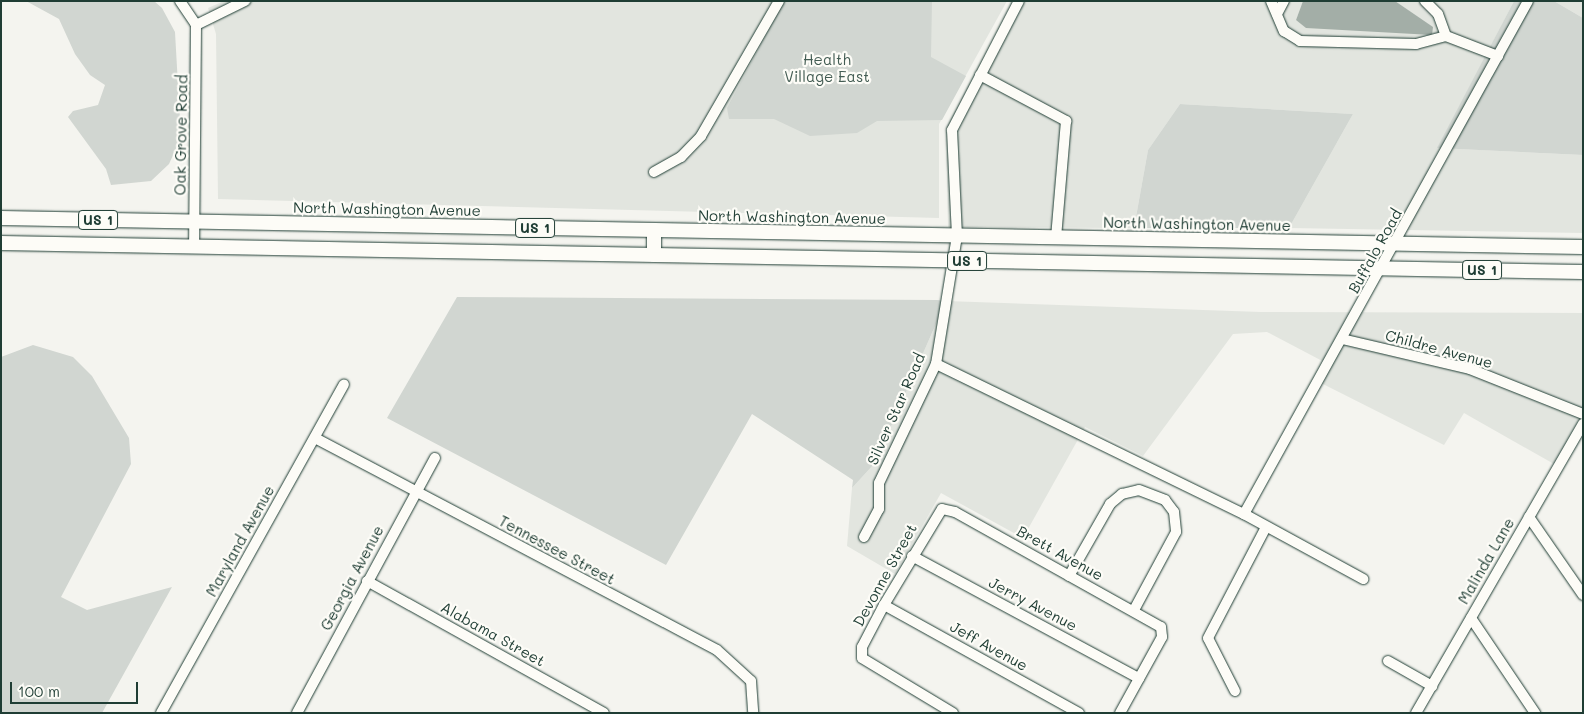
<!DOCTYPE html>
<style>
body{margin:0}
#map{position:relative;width:1584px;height:714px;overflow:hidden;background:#f4f4ef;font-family:Mali,sans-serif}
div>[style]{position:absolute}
.built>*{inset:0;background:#e2e5df}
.green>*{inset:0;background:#d1d6d1}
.water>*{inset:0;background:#a3aea7}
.roads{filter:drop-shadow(0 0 1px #1f3d34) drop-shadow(0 0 1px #1f3d34)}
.minor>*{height:10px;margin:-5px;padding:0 5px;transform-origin:5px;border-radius:5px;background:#fdfcf7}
.major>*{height:14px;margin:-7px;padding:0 7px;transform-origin:7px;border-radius:7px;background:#fdfcf7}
span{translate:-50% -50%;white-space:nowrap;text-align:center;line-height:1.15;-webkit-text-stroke:4.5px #fdfcf7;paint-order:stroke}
.shield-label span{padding:1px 4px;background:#fdfcf7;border:1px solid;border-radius:4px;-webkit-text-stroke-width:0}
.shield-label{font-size:14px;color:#1f3d34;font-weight:700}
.park-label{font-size:15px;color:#435c53}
.street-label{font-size:15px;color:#1f3d34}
.frame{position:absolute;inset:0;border:2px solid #1f3d34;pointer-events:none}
.scale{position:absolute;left:10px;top:682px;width:128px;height:22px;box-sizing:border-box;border:2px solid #1f3d34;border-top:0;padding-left:6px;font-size:15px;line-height:18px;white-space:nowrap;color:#1f3d34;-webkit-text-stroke:4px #fdfcf7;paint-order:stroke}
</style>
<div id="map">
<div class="built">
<div style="clip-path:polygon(224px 1px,1007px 1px,939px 124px,939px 218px,218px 199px,216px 34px,208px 8px)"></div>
<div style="clip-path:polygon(1013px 1px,1303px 1px,1296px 20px,1432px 34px,1432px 27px,1395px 1px,1514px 1px,1438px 148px,1583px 155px,1583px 233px,1289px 228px,1353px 114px,1180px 104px,1148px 150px,1134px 228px,948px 227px,946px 128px)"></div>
<div style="clip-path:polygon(1554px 1px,1583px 1px,1583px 18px)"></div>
<div style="clip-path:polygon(946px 301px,1261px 312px,1583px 313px,1583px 413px,1554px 464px,1464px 413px,1444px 445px,1315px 380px,1328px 364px,1267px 332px,1233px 334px,1143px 456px,1085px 427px,1023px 538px,941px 493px,895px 574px,847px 546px,852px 488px,875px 463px)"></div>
</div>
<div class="green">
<div style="clip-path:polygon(26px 1px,154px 1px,162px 8px,175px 32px,181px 138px,169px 164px,151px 181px,111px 185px,106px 169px,68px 117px,73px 111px,98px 105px,105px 85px,90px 75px,75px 54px,59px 19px)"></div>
<div style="clip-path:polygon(784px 1px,932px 1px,931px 57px,966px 76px,942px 120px,877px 121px,857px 133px,810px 136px,774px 119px,729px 119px,727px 108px)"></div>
<div style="clip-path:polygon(1514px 1px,1554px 1px,1583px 18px,1583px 155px,1437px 148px)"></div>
<div style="clip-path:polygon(1180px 104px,1353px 114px,1289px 228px,1134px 228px,1148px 150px)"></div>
<div style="clip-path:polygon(457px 297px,937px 300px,946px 301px,875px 463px,852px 488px,853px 480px,752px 414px,666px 565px,387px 418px)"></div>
<div style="clip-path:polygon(33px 345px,73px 357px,92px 376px,129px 438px,131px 464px,61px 597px,87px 610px,172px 587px,102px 713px,1px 713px,1px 357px)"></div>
</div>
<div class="water">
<div style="clip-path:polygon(1303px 1px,1395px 1px,1433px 27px,1432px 35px,1306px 28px,1296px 20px)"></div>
</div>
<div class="roads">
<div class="minor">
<div style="left:180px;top:1px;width:29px;rotate:56deg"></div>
<div style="left:196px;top:25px;width:221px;rotate:90.5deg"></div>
<div style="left:1271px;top:1px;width:33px;rotate:67deg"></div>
<div style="left:1284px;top:31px;width:19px;rotate:32deg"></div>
<div style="left:1300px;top:41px;width:116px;rotate:1.5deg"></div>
<div style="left:1416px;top:44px;width:31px;rotate:-15deg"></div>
<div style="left:1446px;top:36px;width:56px;rotate:21deg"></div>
<div style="left:1425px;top:1px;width:18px;rotate:45deg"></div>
<div style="left:1438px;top:14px;width:23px;rotate:70deg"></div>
<div style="left:1277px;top:14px;width:15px;rotate:-62deg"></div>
<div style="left:196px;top:25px;width:55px;rotate:-26.1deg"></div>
<div style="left:980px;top:75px;width:98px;rotate:28.1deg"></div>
<div style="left:1066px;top:121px;width:117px;rotate:94.9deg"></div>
<div style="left:654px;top:172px;width:31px;rotate:-29deg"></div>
<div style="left:681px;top:157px;width:29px;rotate:-46deg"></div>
<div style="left:701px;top:136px;width:156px;rotate:-60deg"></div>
<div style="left:1342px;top:339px;width:131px;rotate:13.2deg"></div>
<div style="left:1470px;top:369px;width:122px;rotate:21.7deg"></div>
<div style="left:936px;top:364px;width:343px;rotate:26deg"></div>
<div style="left:1244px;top:514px;width:136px;rotate:28.6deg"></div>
<div style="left:315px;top:438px;width:454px;rotate:27.8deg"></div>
<div style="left:717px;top:650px;width:46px;rotate:42.4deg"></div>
<div style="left:751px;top:681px;width:32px;rotate:86deg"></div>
<div style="left:1244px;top:514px;width:586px;rotate:-61.03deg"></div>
<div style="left:1529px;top:517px;width:95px;rotate:55.3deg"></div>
<div style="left:864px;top:537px;width:32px;rotate:-62deg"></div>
<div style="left:879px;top:509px;width:26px;rotate:-90deg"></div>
<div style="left:879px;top:483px;width:132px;rotate:-64.4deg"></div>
<div style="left:936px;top:364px;width:130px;rotate:-80.7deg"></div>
<div style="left:957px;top:236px;width:106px;rotate:-92.7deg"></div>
<div style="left:952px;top:130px;width:145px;rotate:-62.6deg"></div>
<div style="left:912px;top:556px;width:258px;rotate:28.3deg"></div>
<div style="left:1069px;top:576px;width:83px;rotate:-60.3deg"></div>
<div style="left:1110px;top:504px;width:16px;rotate:-40deg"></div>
<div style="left:1122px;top:494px;width:17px;rotate:-13deg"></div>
<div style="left:1139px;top:490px;width:28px;rotate:21deg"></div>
<div style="left:1165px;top:500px;width:15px;rotate:53deg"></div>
<div style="left:1174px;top:512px;width:20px;rotate:84deg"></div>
<div style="left:1176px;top:532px;width:89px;rotate:118.3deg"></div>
<div style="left:367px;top:581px;width:271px;rotate:29.1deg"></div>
<div style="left:884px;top:605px;width:223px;rotate:29deg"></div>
<div style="left:1471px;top:618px;width:115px;rotate:56deg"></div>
<div style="left:1388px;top:661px;width:51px;rotate:29.6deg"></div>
<div style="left:1235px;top:691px;width:59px;rotate:-117deg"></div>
<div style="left:1208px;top:638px;width:125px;rotate:-62.4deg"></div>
<div style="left:161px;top:713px;width:376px;rotate:-60.9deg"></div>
<div style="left:297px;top:713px;width:290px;rotate:-61.6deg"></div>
<div style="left:953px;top:713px;width:106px;rotate:-148.9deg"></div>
<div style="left:862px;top:658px;width:11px;rotate:-90deg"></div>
<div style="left:862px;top:647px;width:47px;rotate:-62.4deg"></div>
<div style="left:884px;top:605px;width:112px;rotate:-58.9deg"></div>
<div style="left:942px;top:509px;width:13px;rotate:13deg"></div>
<div style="left:955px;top:512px;width:236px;rotate:29.2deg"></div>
<div style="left:1161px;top:627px;width:10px;rotate:84deg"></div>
<div style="left:1162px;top:637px;width:87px;rotate:118.9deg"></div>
<div style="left:1416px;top:713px;width:334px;rotate:-60deg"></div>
</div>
<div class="major">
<div style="left:1px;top:218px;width:1582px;rotate:1.05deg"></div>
<div style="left:1px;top:243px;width:1582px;rotate:1.05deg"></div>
<div style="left:654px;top:255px;width:25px;rotate:-90deg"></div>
</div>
</div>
<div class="shield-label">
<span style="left:98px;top:220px">US 1</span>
<span style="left:535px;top:228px">US 1</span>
<span style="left:967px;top:261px">US 1</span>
<span style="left:1482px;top:270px">US 1</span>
</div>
<div class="park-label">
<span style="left:827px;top:68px">Health<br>Village East</span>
</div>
<div class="street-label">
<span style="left:181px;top:135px;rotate:-89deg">Oak Grove Road</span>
<span style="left:387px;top:209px;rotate:1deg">North Washington Avenue</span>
<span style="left:792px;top:217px;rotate:1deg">North Washington Avenue</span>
<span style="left:1197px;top:224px;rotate:1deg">North Washington Avenue</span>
<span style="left:1375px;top:251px;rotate:-61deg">Buffalo Road</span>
<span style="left:1439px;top:349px;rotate:15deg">Childre Avenue</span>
<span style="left:896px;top:409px;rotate:-66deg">Silver Star Road</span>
<span style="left:240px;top:541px;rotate:-61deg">Maryland Avenue</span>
<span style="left:557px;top:550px;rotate:28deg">Tennessee Street</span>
<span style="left:1060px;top:553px;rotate:29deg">Brett Avenue</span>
<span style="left:1486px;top:561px;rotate:-60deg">Malinda Lane</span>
<span style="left:885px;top:575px;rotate:-61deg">Devonne Street</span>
<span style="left:352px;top:578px;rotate:-62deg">Georgia Avenue</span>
<span style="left:1033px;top:604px;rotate:28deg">Jerry Avenue</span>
<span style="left:493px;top:634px;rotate:29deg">Alabama Street</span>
<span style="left:989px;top:646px;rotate:29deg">Jeff Avenue</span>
</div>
<div class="frame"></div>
<div class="scale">100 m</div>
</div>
